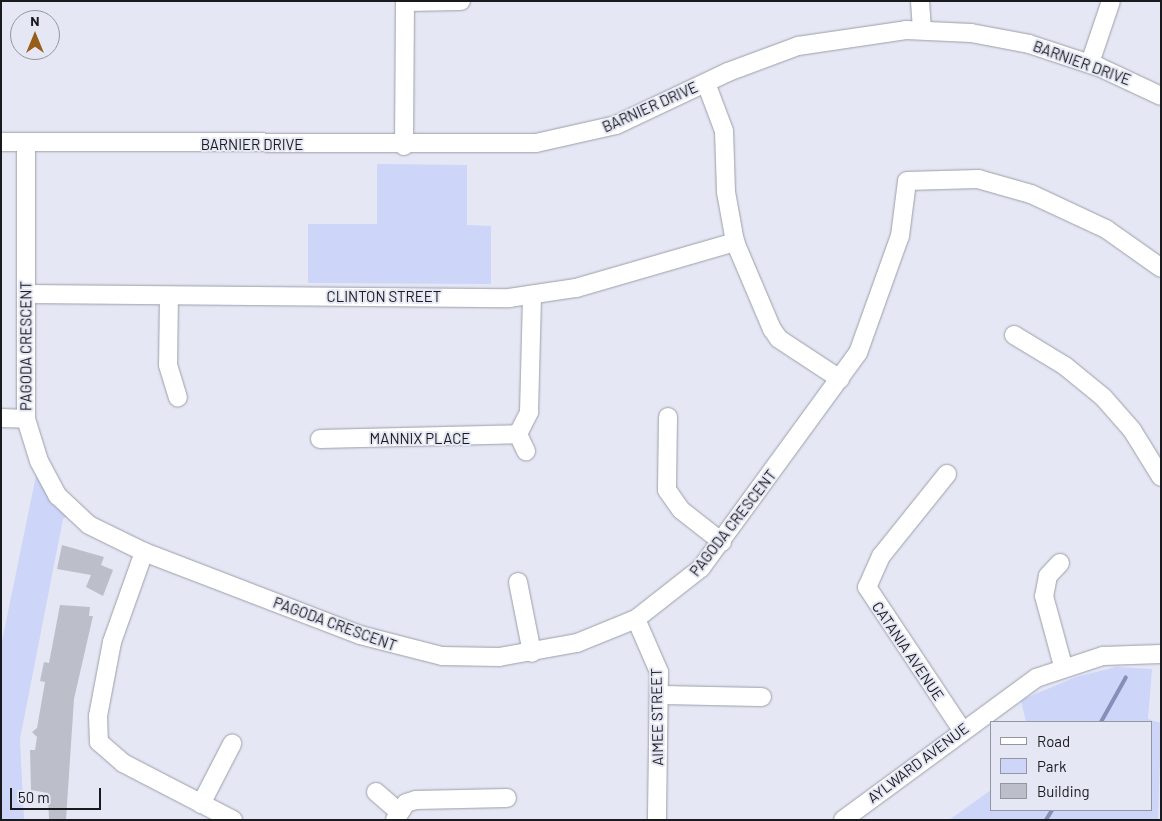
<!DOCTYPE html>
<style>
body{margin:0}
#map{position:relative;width:1162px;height:821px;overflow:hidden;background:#e5e8f4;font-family:Barlow,sans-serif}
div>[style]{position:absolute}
.green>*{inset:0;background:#cdd5f8}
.stream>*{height:4px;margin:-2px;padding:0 2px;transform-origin:2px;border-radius:2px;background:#858fba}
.building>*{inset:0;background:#bcbfca}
.roads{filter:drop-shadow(0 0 1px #9b9ea9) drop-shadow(0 0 1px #9b9ea9)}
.minor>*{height:18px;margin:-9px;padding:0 9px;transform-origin:9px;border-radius:9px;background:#fff}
span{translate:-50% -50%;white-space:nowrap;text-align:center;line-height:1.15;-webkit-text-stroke:4px #e5e8f4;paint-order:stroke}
.street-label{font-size:15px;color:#191a1e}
.frame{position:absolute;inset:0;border:2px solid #191a1e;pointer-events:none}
.legend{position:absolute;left:990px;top:721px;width:162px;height:90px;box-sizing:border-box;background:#e5e8f4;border:1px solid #93969e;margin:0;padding:6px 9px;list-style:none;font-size:15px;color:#191a1e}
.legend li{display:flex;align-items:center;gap:10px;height:25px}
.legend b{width:25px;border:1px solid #93969e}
.north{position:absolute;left:10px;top:10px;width:50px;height:50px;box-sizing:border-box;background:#e5e8f4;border:1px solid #93969e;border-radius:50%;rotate:0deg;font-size:14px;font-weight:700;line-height:20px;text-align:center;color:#191a1e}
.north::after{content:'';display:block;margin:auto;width:18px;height:22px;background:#975e1b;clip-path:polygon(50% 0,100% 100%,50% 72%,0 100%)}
.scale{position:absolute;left:10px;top:788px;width:91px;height:22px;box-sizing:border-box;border:2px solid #191a1e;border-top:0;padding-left:6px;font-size:15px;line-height:18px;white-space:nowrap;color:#191a1e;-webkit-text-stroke:4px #e5e8f4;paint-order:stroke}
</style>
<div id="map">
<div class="green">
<div style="clip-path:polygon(377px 164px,467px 165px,467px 225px,491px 226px,491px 284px,308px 283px,308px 224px,377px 224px)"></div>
<div style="clip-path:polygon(39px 461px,73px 511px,63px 519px,20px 739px,24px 820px,1px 820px,1px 646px)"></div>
<div style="clip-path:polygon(1116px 667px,1152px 669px,1148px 719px,1161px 723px,1158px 820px,949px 820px,991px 790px,991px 810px,1151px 810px,1151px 722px,1026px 722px,1021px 700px,1076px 677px)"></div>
</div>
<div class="stream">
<div style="left:1101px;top:722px;width:51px;rotate:-60.9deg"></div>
<div style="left:1046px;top:820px;width:12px;rotate:-59deg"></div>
</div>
<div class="building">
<div style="clip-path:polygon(62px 545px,104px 557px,101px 565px,113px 570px,103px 596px,86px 587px,91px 575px,57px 569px)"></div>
<div style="clip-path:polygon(60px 605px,90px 607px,89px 616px,93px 616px,74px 699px,66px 820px,49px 820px,48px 793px,31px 790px,30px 750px,35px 750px,37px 737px,32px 732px,37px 728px,45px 682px,40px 681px,44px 662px,49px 663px)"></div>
</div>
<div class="roads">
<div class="minor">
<div style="left:920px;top:1px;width:29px;rotate:86deg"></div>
<div style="left:405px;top:2px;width:56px;rotate:-1deg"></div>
<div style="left:1090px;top:63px;width:65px;rotate:-71.3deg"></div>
<div style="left:706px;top:83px;width:51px;rotate:69.4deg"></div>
<div style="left:724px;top:131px;width:61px;rotate:88.1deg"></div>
<div style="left:726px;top:192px;width:51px;rotate:79.8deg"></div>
<div style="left:735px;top:242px;width:95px;rotate:67deg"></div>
<div style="left:772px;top:329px;width:12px;rotate:55deg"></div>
<div style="left:779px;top:339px;width:73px;rotate:33.3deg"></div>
<div style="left:1px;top:142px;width:535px;rotate:0.11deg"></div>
<div style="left:536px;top:143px;width:82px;rotate:-12.7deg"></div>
<div style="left:616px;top:125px;width:124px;rotate:-25.3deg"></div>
<div style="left:728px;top:72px;width:75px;rotate:-20.4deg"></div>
<div style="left:798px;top:46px;width:109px;rotate:-8.4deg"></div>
<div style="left:906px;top:30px;width:65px;rotate:2.6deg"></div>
<div style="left:971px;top:33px;width:59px;rotate:10.7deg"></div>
<div style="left:1029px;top:44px;width:74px;rotate:18.2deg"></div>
<div style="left:1099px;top:67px;width:68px;rotate:25.1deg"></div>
<div style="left:26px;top:143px;width:276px;rotate:90deg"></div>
<div style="left:26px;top:419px;width:44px;rotate:72.8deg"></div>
<div style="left:39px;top:461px;width:40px;rotate:62deg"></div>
<div style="left:58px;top:496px;width:42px;rotate:43.1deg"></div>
<div style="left:89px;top:525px;width:61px;rotate:26.1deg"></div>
<div style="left:144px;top:552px;width:231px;rotate:21deg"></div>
<div style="left:360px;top:635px;width:85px;rotate:14.4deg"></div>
<div style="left:442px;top:656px;width:57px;rotate:1deg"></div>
<div style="left:499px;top:657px;width:79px;rotate:-10.2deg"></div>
<div style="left:577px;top:643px;width:64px;rotate:-22.1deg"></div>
<div style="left:636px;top:619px;width:83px;rotate:-38.1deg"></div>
<div style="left:701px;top:568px;width:266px;rotate:-53.9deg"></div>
<div style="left:858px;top:353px;width:124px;rotate:-70.3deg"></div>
<div style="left:900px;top:236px;width:55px;rotate:-82.7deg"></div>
<div style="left:907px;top:181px;width:71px;rotate:-1.6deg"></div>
<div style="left:978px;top:179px;width:55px;rotate:15.8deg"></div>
<div style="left:1031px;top:194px;width:83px;rotate:25deg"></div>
<div style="left:1106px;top:229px;width:67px;rotate:35.3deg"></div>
<div style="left:404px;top:146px;width:145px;rotate:-89.6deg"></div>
<div style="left:26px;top:294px;width:483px;rotate:0.5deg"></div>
<div style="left:509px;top:298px;width:68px;rotate:-8.5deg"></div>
<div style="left:576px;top:288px;width:166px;rotate:-16.1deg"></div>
<div style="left:169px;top:296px;width:69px;rotate:90.8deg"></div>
<div style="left:168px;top:365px;width:34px;rotate:73deg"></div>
<div style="left:1014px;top:335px;width:60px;rotate:31.3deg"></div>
<div style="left:1065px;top:366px;width:49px;rotate:39.2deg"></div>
<div style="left:1103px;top:397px;width:44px;rotate:48.7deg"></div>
<div style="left:1132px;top:430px;width:55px;rotate:58.3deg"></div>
<div style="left:668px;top:417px;width:73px;rotate:90.8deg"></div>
<div style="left:667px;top:490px;width:24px;rotate:55deg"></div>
<div style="left:681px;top:510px;width:52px;rotate:38deg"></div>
<div style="left:1px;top:418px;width:25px;rotate:2deg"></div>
<div style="left:518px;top:434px;width:19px;rotate:65deg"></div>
<div style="left:320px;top:439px;width:198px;rotate:-1.4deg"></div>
<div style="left:518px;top:434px;width:25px;rotate:-63deg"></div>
<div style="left:529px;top:412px;width:116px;rotate:-88.5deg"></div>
<div style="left:947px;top:474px;width:105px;rotate:128.8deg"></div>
<div style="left:881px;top:556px;width:34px;rotate:114deg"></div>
<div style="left:867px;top:587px;width:172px;rotate:56.4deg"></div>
<div style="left:144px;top:552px;width:96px;rotate:109.6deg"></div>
<div style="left:112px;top:642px;width:75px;rotate:100.7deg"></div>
<div style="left:98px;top:716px;width:26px;rotate:88deg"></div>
<div style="left:99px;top:742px;width:32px;rotate:41deg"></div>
<div style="left:123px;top:763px;width:124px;rotate:27.4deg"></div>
<div style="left:1060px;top:563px;width:18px;rotate:133deg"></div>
<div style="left:1048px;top:576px;width:20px;rotate:101deg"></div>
<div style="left:1044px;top:596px;width:73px;rotate:74.8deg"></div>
<div style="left:518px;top:582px;width:72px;rotate:78.8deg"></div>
<div style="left:636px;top:619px;width:58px;rotate:66.5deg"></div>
<div style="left:659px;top:672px;width:148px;rotate:90.8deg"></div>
<div style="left:660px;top:695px;width:102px;rotate:1.1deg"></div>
<div style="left:376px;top:792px;width:29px;rotate:41deg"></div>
<div style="left:201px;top:804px;width:68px;rotate:-62.7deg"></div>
<div style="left:395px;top:820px;width:20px;rotate:-57deg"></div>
<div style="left:406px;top:803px;width:10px;rotate:-17deg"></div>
<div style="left:416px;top:800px;width:91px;rotate:-1.3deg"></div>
<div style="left:843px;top:820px;width:240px;rotate:-36.3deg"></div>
<div style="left:1036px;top:678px;width:71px;rotate:-18.2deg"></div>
<div style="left:1103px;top:656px;width:58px;rotate:-2deg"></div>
</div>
</div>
<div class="street-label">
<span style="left:1082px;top:63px;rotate:20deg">BARNIER DRIVE</span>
<span style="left:650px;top:107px;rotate:-24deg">BARNIER DRIVE</span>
<span style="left:252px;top:145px">BARNIER DRIVE</span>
<span style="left:384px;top:297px">CLINTON STREET</span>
<span style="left:26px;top:346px;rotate:-90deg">PAGODA CRESCENT</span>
<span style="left:420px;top:439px">MANNIX PLACE</span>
<span style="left:733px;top:523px;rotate:-52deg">PAGODA CRESCENT</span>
<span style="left:335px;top:624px;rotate:20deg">PAGODA CRESCENT</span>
<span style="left:908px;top:651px;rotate:56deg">CATANIA AVENUE</span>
<span style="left:657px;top:717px;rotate:-91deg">AIMEE STREET</span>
<span style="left:918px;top:763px;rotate:-37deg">AYLWARD AVENUE</span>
</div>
<div class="frame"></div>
<ul class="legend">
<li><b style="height:6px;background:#fff"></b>Road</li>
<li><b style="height:14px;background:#cdd5f8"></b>Park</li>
<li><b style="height:14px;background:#bcbfca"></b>Building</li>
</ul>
<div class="north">N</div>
<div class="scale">50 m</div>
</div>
